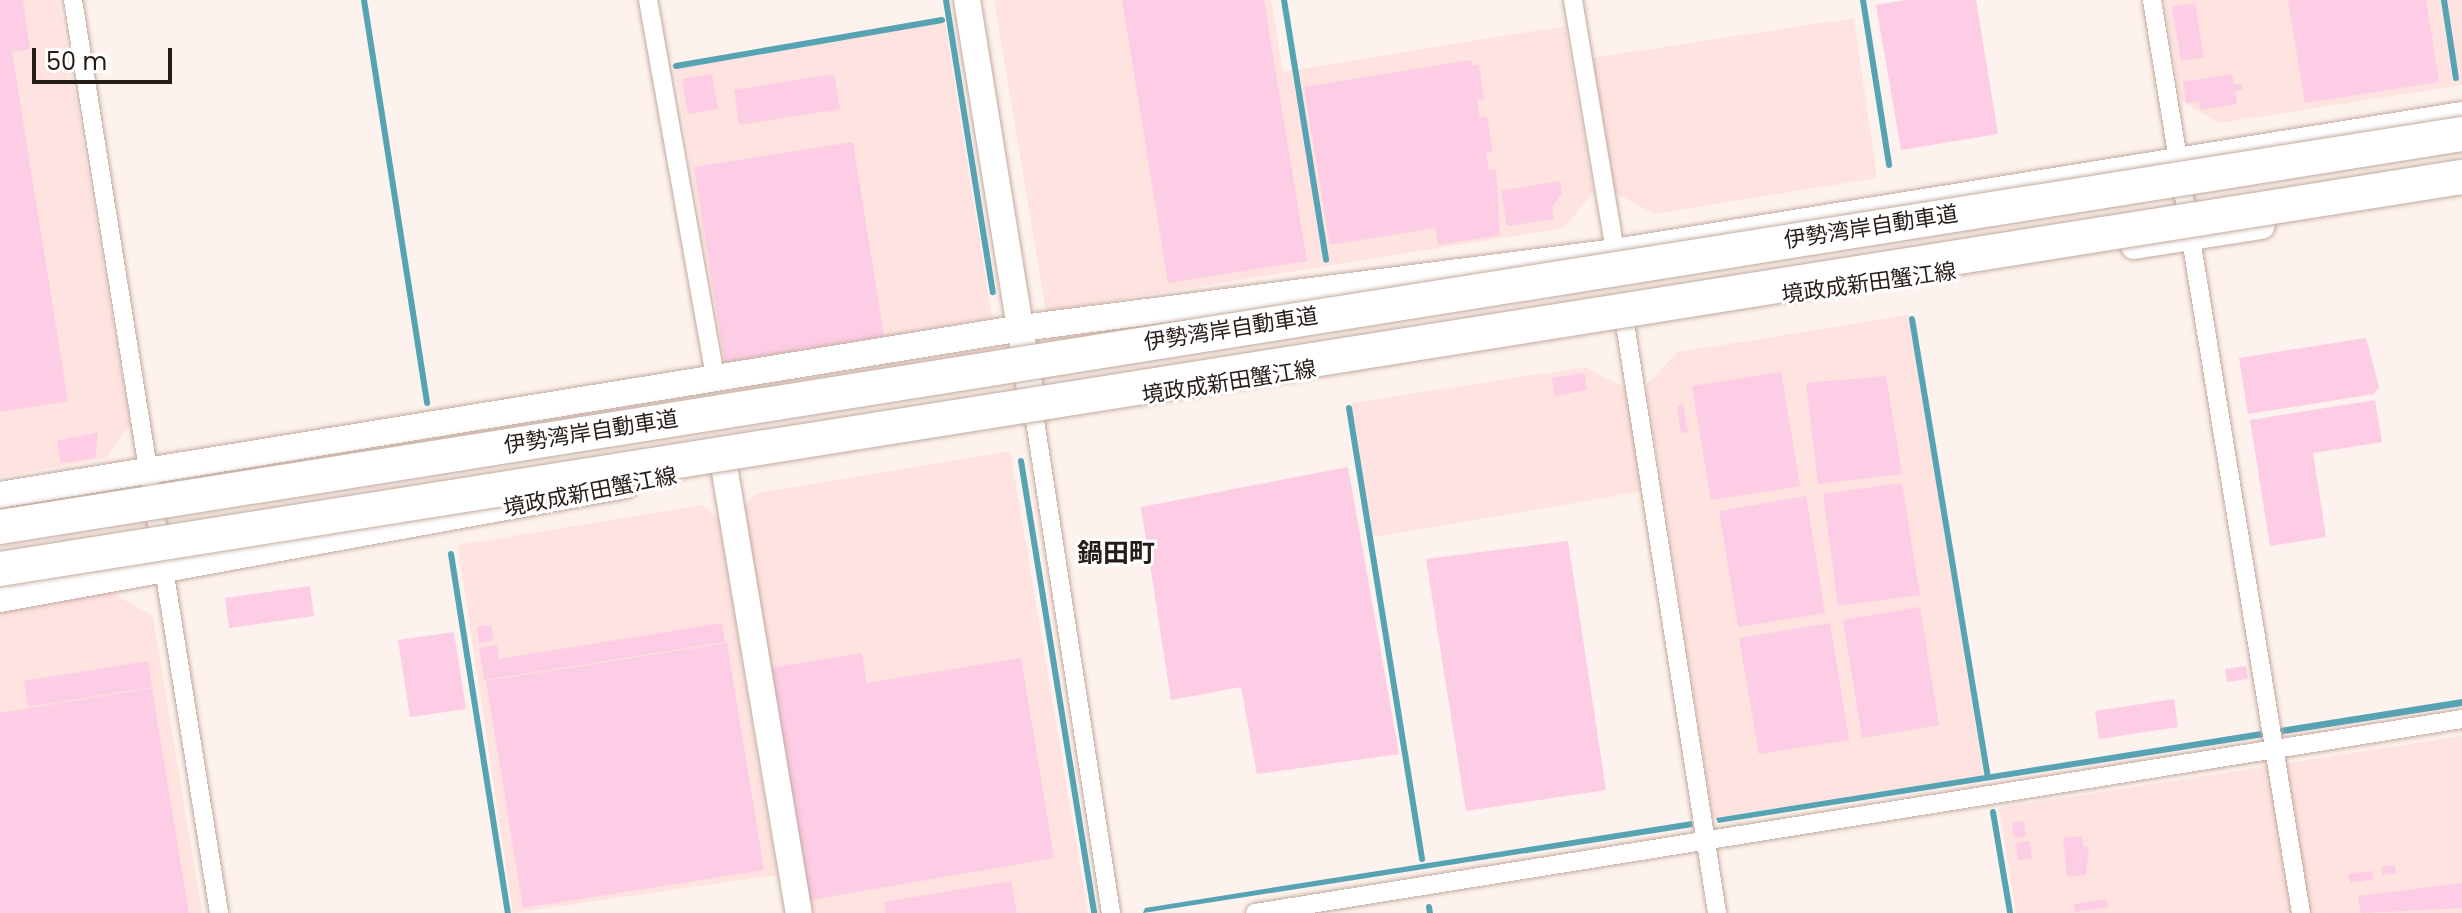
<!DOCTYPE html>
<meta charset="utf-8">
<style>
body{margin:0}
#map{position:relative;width:2462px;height:913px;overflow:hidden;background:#fdf2ed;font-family:Poppins,"Noto Sans JP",sans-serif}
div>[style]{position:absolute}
.industrial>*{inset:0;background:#fee3e0}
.water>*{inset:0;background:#56a3b4}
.stream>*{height:6px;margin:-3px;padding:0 3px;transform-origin:3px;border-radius:3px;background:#56a3b4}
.building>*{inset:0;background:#fdcce5}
.roads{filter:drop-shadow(0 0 2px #c3aa9f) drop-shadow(0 0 2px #c3aa9f)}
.street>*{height:18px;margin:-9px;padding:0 9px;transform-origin:9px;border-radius:9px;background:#fff}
.secondary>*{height:26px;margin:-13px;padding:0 13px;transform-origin:13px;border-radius:13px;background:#fff}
.bridges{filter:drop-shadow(0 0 2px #c3aa9f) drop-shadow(0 0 2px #c3aa9f)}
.highway-bridge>*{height:34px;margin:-17px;padding:0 17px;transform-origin:17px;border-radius:17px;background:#fff}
span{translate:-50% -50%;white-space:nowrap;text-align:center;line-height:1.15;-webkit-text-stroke:6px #fff;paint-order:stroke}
.street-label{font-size:22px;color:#261d18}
.quarter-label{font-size:26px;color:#261d18;font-weight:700}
.scale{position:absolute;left:32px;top:48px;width:140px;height:36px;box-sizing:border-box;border:4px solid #261d18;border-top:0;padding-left:10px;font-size:24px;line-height:28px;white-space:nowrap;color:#261d18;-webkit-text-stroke:6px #fff;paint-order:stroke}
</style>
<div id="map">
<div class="industrial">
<div style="clip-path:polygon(0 0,59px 0,130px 424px,106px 458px,0 477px)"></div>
<div style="clip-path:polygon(994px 0,1271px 0,1283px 72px,1565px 26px,1593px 192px,1564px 228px,1046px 311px)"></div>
<div style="clip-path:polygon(2165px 0,2462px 0,2462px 85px,2220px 123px,2181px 101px)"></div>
<div style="clip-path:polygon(1854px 18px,1877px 178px,1654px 214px,1614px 192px,1592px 58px)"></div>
<div style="clip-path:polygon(945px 22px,992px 318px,724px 364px,675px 69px)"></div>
<div style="clip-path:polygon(1909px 315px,1984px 775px,1713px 818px,1646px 385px,1678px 352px)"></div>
<div style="clip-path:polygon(1585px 367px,1628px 389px,1645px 491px,1373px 537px,1351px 403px)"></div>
<div style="clip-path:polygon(1010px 451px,1088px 913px,807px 913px,743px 506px,757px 493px)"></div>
<div style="clip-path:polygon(702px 505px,718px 517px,777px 875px,513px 913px,458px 545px)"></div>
<div style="clip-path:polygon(108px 591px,153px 616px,202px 913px,0 913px,0 609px)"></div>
<div style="clip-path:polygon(2462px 736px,2462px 913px,2016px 913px,1999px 808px)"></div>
</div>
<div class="water">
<div style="clip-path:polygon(2462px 699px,2462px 706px,1718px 823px,1716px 818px)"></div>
<div style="clip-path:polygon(1692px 821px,1693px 827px,1143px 913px,1145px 908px)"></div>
</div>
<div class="stream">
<div style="left:364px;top:0;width:408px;rotate:81.1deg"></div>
<div style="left:946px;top:0;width:296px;rotate:80.9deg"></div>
<div style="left:1284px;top:0;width:263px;rotate:80.8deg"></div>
<div style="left:1863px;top:0;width:167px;rotate:81deg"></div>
<div style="left:2444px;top:0;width:79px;rotate:81.3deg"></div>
<div style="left:676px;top:66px;width:270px;rotate:-9.8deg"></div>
<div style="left:1912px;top:319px;width:464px;rotate:80.6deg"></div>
<div style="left:1349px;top:408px;width:457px;rotate:80.8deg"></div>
<div style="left:1021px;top:461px;width:458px;rotate:80.8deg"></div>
<div style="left:451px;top:554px;width:363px;rotate:81deg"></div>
<div style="left:1993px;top:812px;width:102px;rotate:80.4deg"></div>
<div style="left:1429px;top:907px;width:6px;rotate:81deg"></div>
</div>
<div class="building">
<div style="clip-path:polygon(0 0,23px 0,30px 49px,12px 52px,68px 401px,0 412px)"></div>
<div style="clip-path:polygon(1122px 0,1264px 0,1307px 261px,1168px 283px)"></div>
<div style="clip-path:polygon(1906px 0,1976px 0,1998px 134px,1901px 150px,1876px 5px)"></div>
<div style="clip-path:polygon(2288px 0,2426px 0,2439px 82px,2305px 103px)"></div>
<div style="clip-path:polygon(2195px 3px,2204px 57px,2181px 61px,2172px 7px)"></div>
<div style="clip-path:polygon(1471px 60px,1472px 66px,1479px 64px,1484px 99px,1477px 100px,1480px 118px,1487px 116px,1493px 151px,1486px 152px,1489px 170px,1496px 169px,1500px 235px,1438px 245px,1435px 228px,1330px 245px,1304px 87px)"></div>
<div style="clip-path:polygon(712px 74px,718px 109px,688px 114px,682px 79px)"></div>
<div style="clip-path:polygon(834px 74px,840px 109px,739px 125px,734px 90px)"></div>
<div style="clip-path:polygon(2232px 74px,2234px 84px,2241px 83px,2243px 90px,2235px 91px,2237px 104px,2200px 110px,2199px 101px,2186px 103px,2183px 82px)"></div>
<div style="clip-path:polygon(853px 142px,884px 336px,725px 362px,694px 167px)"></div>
<div style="clip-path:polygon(1560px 181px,1562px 194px,1552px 207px,1554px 219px,1507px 226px,1501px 191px)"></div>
<div style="clip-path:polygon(2366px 338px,2379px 387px,2374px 394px,2248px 414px,2239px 358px)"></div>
<div style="clip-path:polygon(1781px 372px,1800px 486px,1711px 500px,1692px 386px)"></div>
<div style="clip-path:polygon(1584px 373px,1587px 390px,1555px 396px,1552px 378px)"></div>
<div style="clip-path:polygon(1886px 376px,1902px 474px,1818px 484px,1806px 383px)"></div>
<div style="clip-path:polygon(2375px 400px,2382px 442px,2313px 453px,2326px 537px,2270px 546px,2250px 420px)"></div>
<div style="clip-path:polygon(1683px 404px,1688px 432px,1681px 433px,1677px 406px)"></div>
<div style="clip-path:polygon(98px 432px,95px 458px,61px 463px,57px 441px)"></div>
<div style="clip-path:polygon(1348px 467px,1399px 754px,1257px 774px,1241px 687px,1171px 700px,1141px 507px)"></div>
<div style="clip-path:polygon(1902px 483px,1920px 595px,1838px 606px,1823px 494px)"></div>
<div style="clip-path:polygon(1806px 496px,1825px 613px,1738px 627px,1719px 511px)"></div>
<div style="clip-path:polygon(1568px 541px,1606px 790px,1466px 811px,1426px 559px)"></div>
<div style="clip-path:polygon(310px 586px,314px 616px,229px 628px,225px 598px)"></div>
<div style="clip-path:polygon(1920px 607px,1939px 725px,1862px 738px,1843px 620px)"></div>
<div style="clip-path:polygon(722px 623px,725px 642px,484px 680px,479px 648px,497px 645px,499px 659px)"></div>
<div style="clip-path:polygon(1830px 623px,1849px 740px,1759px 754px,1739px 638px)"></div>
<div style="clip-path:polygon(491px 625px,494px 640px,479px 643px,477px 627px)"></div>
<div style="clip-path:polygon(454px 632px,466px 709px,410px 717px,398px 640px)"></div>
<div style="clip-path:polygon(727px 643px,764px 870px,523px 908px,486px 681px)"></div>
<div style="clip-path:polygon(862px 653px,867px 683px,1021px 658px,1054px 858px,810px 900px,771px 668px)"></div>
<div style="clip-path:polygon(148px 661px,152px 687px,28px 707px,24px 681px)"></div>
<div style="clip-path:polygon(2246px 666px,2248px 679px,2227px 682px,2225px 669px)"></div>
<div style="clip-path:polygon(152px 688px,189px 913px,0 913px,0 713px)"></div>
<div style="clip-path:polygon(2174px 699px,2178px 727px,2099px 739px,2095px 711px)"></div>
<div style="clip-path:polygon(2024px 821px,2026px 837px,2014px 838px,2012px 823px)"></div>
<div style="clip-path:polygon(2082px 836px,2084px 847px,2089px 847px,2086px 875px,2067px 877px,2063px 838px)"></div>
<div style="clip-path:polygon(2029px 841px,2032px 858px,2018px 860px,2016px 843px)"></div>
<div style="clip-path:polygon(2395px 865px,2396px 873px,2382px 875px,2381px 867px)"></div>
<div style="clip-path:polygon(2372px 871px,2373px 879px,2350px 883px,2348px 874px)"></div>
<div style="clip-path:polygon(1011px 881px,1017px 913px,886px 913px,884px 902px)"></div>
<div style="clip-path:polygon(2462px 883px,2462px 908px,2361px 913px,2358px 896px)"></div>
<div style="clip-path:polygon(2107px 899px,2108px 907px,2075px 912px,2074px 904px)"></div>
</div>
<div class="roads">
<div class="street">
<div style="left:73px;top:0;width:925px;rotate:80.91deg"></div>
<div style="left:648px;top:0;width:384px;rotate:79.9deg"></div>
<div style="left:1573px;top:0;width:255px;rotate:80.5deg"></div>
<div style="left:2152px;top:0;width:925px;rotate:80.73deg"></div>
<div style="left:1624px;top:317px;width:603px;rotate:81.13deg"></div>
<div style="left:1034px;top:414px;width:505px;rotate:81.23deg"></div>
<div style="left:1255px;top:913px;width:1222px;rotate:-9.13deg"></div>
</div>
<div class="secondary">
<div style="left:967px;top:0;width:419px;rotate:80.8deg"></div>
<div style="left:2134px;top:246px;width:129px;rotate:-8.9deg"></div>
<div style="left:724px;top:466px;width:453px;rotate:80.5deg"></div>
<div style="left:0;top:495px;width:1036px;rotate:-9.28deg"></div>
<div style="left:1022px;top:328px;width:598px;rotate:-7.3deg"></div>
<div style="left:1615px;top:252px;width:858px;rotate:-9.19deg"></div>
<div style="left:0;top:599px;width:636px;rotate:-10.32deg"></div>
</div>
</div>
<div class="bridges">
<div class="highway-bridge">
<div style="left:0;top:527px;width:2493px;rotate:-9.07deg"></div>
<div style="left:0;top:569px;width:2493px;rotate:-9.05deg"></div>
</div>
</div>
<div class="street-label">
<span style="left:1871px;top:227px;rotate:-9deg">伊勢湾岸自動車道</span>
<span style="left:1869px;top:283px;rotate:-8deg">境政成新田蟹江線</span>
<span style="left:1231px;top:329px;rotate:-9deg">伊勢湾岸自動車道</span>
<span style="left:1229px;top:382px;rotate:-9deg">境政成新田蟹江線</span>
<span style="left:591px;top:432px;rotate:-9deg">伊勢湾岸自動車道</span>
<span style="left:590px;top:492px;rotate:-11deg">境政成新田蟹江線</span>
</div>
<div class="quarter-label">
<span style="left:1116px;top:554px">鍋田町</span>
</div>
<div class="scale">50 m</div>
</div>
